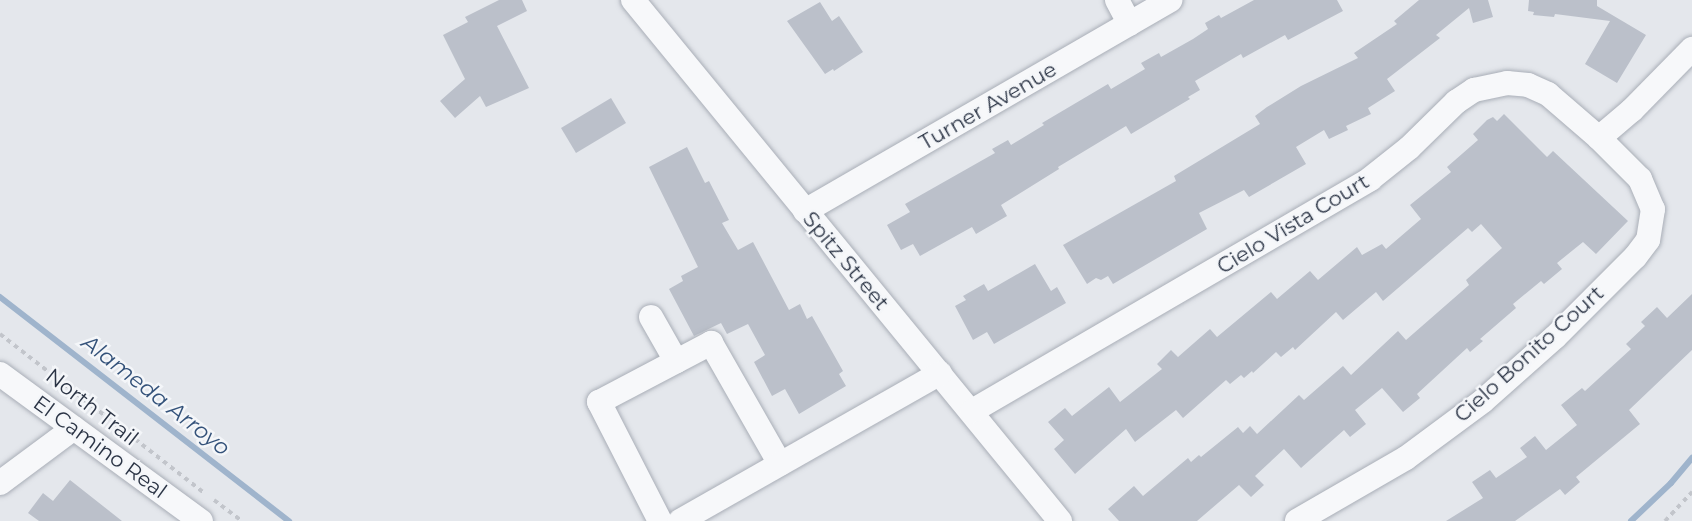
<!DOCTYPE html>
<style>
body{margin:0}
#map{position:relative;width:1692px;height:521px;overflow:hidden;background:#e4e7ec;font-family:Montserrat,sans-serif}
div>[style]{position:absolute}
.stream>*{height:6px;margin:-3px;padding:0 3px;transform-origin:3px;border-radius:3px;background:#9fb4cc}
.building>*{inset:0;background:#bbc0ca}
.path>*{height:4px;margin-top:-2px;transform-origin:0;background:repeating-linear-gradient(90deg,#c2c5cb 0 4.5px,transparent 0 9px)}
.roads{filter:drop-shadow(0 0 2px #a9aeb7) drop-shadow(0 0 2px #a9aeb7)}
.minor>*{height:24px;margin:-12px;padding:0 12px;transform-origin:12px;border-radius:12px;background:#f7f8fa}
span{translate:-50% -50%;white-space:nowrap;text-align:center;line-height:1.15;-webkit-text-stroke:5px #f4f6f9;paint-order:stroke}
.street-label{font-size:21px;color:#2b3445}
.water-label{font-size:22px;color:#34527a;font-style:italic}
</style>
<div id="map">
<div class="stream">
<div style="left:0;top:297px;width:366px;rotate:37.8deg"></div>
<div style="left:1631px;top:521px;width:55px;rotate:-43.5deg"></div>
<div style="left:1671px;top:483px;width:33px;rotate:-50deg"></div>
</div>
<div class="building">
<div style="clip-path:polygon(499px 0,522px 0,527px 11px,497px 26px,529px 88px,486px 107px,480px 96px,455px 118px,440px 101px,465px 79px,443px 35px,468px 22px,465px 17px)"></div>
<div style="clip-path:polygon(1254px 0,1337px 0,1343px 11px,1288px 40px,1285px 35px,1243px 58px,1241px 54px,1195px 81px,1200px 90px,1188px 97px,1190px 99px,1131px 134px,1126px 126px,1058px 167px,1059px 169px,1001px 205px,1007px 216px,976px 234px,972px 227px,920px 256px,913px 244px,901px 250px,887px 225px,910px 212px,905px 204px,995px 153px,992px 149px,1008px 140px,1011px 145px,1044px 125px,1042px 123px,1108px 84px,1111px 89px,1145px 69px,1141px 63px,1159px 53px,1161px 57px,1193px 39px,1208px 29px,1205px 23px,1219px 15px,1221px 18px)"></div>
<div style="clip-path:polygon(1419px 0,1488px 0,1493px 17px,1473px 23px,1469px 8px,1436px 35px,1440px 38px,1387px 79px,1395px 91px,1368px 108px,1371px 114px,1346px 126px,1348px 130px,1329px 139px,1324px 130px,1296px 147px,1306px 164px,1249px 197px,1244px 190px,1199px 213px,1207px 229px,1113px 284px,1108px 276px,1101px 280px,1096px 278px,1087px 284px,1063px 245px,1176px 181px,1174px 176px,1260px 124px,1255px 116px,1267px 107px,1301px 86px,1358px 58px,1354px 53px,1397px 24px,1394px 21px)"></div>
<div style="clip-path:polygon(1529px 0,1597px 0,1597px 6px,1646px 35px,1617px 83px,1585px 64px,1610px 21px,1555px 14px,1554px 17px,1533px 15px,1534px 12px,1528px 11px)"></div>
<div style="clip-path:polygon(820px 2px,832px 21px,839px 16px,863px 52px,834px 71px,833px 69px,825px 74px,787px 21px)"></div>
<div style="clip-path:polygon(611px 98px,626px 123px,576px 153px,561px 128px)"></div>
<div style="clip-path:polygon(1504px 114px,1547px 157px,1553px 151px,1628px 221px,1596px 254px,1583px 242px,1557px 263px,1562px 269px,1544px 284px,1541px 281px,1513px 304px,1516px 308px,1480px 339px,1483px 341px,1470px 352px,1467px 348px,1417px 394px,1420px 398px,1403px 412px,1382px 388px,1355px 410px,1366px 424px,1350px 437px,1344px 430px,1301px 468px,1284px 449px,1255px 476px,1264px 485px,1251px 497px,1239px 485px,1197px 521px,1119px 521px,1108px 509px,1134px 486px,1143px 496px,1188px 458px,1191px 462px,1199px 455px,1201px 457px,1238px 427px,1243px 433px,1250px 426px,1257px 434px,1299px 395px,1304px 400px,1343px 366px,1351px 375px,1398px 331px,1406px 340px,1469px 285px,1466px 280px,1502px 248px,1481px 224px,1472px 232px,1468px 228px,1383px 301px,1376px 292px,1343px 320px,1336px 312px,1295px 350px,1293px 347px,1281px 357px,1276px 352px,1253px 373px,1252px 371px,1244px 378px,1241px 375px,1230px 384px,1226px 380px,1183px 418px,1176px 410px,1135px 442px,1126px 429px,1075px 474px,1054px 449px,1064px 440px,1048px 422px,1065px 408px,1072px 416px,1109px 387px,1120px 402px,1162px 369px,1157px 364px,1171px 350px,1178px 357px,1210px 329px,1217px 337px,1271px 292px,1277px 299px,1310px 271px,1318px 280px,1357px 247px,1362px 255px,1382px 244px,1386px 249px,1421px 219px,1410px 205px,1451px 172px,1447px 167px,1478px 140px,1473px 134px,1487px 120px,1493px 117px,1497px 121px)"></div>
<div style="clip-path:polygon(687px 147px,705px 183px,709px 181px,729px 220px,722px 223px,738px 250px,753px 242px,789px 310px,800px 304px,807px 319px,812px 316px,843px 371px,839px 374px,846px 386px,799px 414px,785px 389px,772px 396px,754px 362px,765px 355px,748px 324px,727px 334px,721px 323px,694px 336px,669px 289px,683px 281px,681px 276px,698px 267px,649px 167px)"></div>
<div style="clip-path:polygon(1035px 264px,1051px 291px,1057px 287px,1066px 303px,994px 344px,987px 332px,973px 340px,955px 306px,966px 300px,963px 296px,984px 284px,988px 291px)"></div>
<div style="clip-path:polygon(1692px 294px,1692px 350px,1629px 410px,1640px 424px,1576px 477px,1580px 482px,1565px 495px,1560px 489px,1515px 521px,1446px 521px,1483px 498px,1472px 482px,1490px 470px,1496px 478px,1527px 457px,1520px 448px,1535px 436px,1546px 450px,1577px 425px,1561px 405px,1582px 388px,1585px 391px,1631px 349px,1626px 344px,1645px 326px,1641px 322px,1657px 307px,1667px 318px)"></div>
<div style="clip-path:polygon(70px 480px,122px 521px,39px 521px,28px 513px,43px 493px,53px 501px)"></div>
</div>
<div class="path">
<div style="left:0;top:334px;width:257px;rotate:37.9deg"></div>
<div style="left:214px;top:500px;width:35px;rotate:37deg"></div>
<div style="left:1665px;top:521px;width:40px;rotate:-47deg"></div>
</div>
<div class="roads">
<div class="minor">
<div style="left:633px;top:0;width:674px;rotate:50.66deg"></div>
<div style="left:1117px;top:0;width:27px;rotate:62deg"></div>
<div style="left:1599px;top:138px;width:43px;rotate:-40.3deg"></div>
<div style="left:1632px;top:110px;width:86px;rotate:-45.5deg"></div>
<div style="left:805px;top:211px;width:422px;rotate:-30deg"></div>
<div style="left:651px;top:317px;width:51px;rotate:60.4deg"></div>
<div style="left:0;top:374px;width:249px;rotate:36.2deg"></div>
<div style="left:972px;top:411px;width:461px;rotate:-30.2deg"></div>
<div style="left:1370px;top:179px;width:50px;rotate:-38.5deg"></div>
<div style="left:1409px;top:148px;width:66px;rotate:-44.4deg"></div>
<div style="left:1456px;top:102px;width:22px;rotate:-34deg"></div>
<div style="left:1474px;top:90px;width:34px;rotate:-12deg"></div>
<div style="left:1507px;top:83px;width:21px;rotate:5deg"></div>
<div style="left:1528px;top:85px;width:22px;rotate:24deg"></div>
<div style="left:1548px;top:94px;width:67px;rotate:40.8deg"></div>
<div style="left:1599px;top:138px;width:58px;rotate:45deg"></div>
<div style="left:1640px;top:179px;width:33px;rotate:67deg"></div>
<div style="left:1653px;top:209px;width:31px;rotate:99deg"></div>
<div style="left:1648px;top:240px;width:21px;rotate:127deg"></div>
<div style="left:1635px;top:257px;width:113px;rotate:135deg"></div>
<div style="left:1555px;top:337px;width:96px;rotate:138.4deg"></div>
<div style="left:1483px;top:401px;width:96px;rotate:143.5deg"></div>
<div style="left:1406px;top:458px;width:126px;rotate:150deg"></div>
<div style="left:0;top:483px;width:92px;rotate:-36.6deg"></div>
<div style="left:660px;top:521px;width:134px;rotate:-117.1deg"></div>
<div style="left:599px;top:402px;width:127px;rotate:-27.8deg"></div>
<div style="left:711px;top:343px;width:139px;rotate:60.3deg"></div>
<div style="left:680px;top:521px;width:299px;rotate:-29.6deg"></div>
</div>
</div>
<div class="street-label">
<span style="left:988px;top:106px;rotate:-30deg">Turner Avenue</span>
<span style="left:1293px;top:224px;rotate:-31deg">Cielo Vista Court</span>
<span style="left:846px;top:261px;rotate:50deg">Spitz Street</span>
<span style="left:1529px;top:354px;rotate:-42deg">Cielo Bonito Court</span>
<span style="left:92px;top:407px;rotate:38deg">North Trail</span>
<span style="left:100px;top:447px;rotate:36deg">El Camino Real</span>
</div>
<div class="water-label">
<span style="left:156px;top:395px;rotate:38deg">Alameda Arroyo</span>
</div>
</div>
